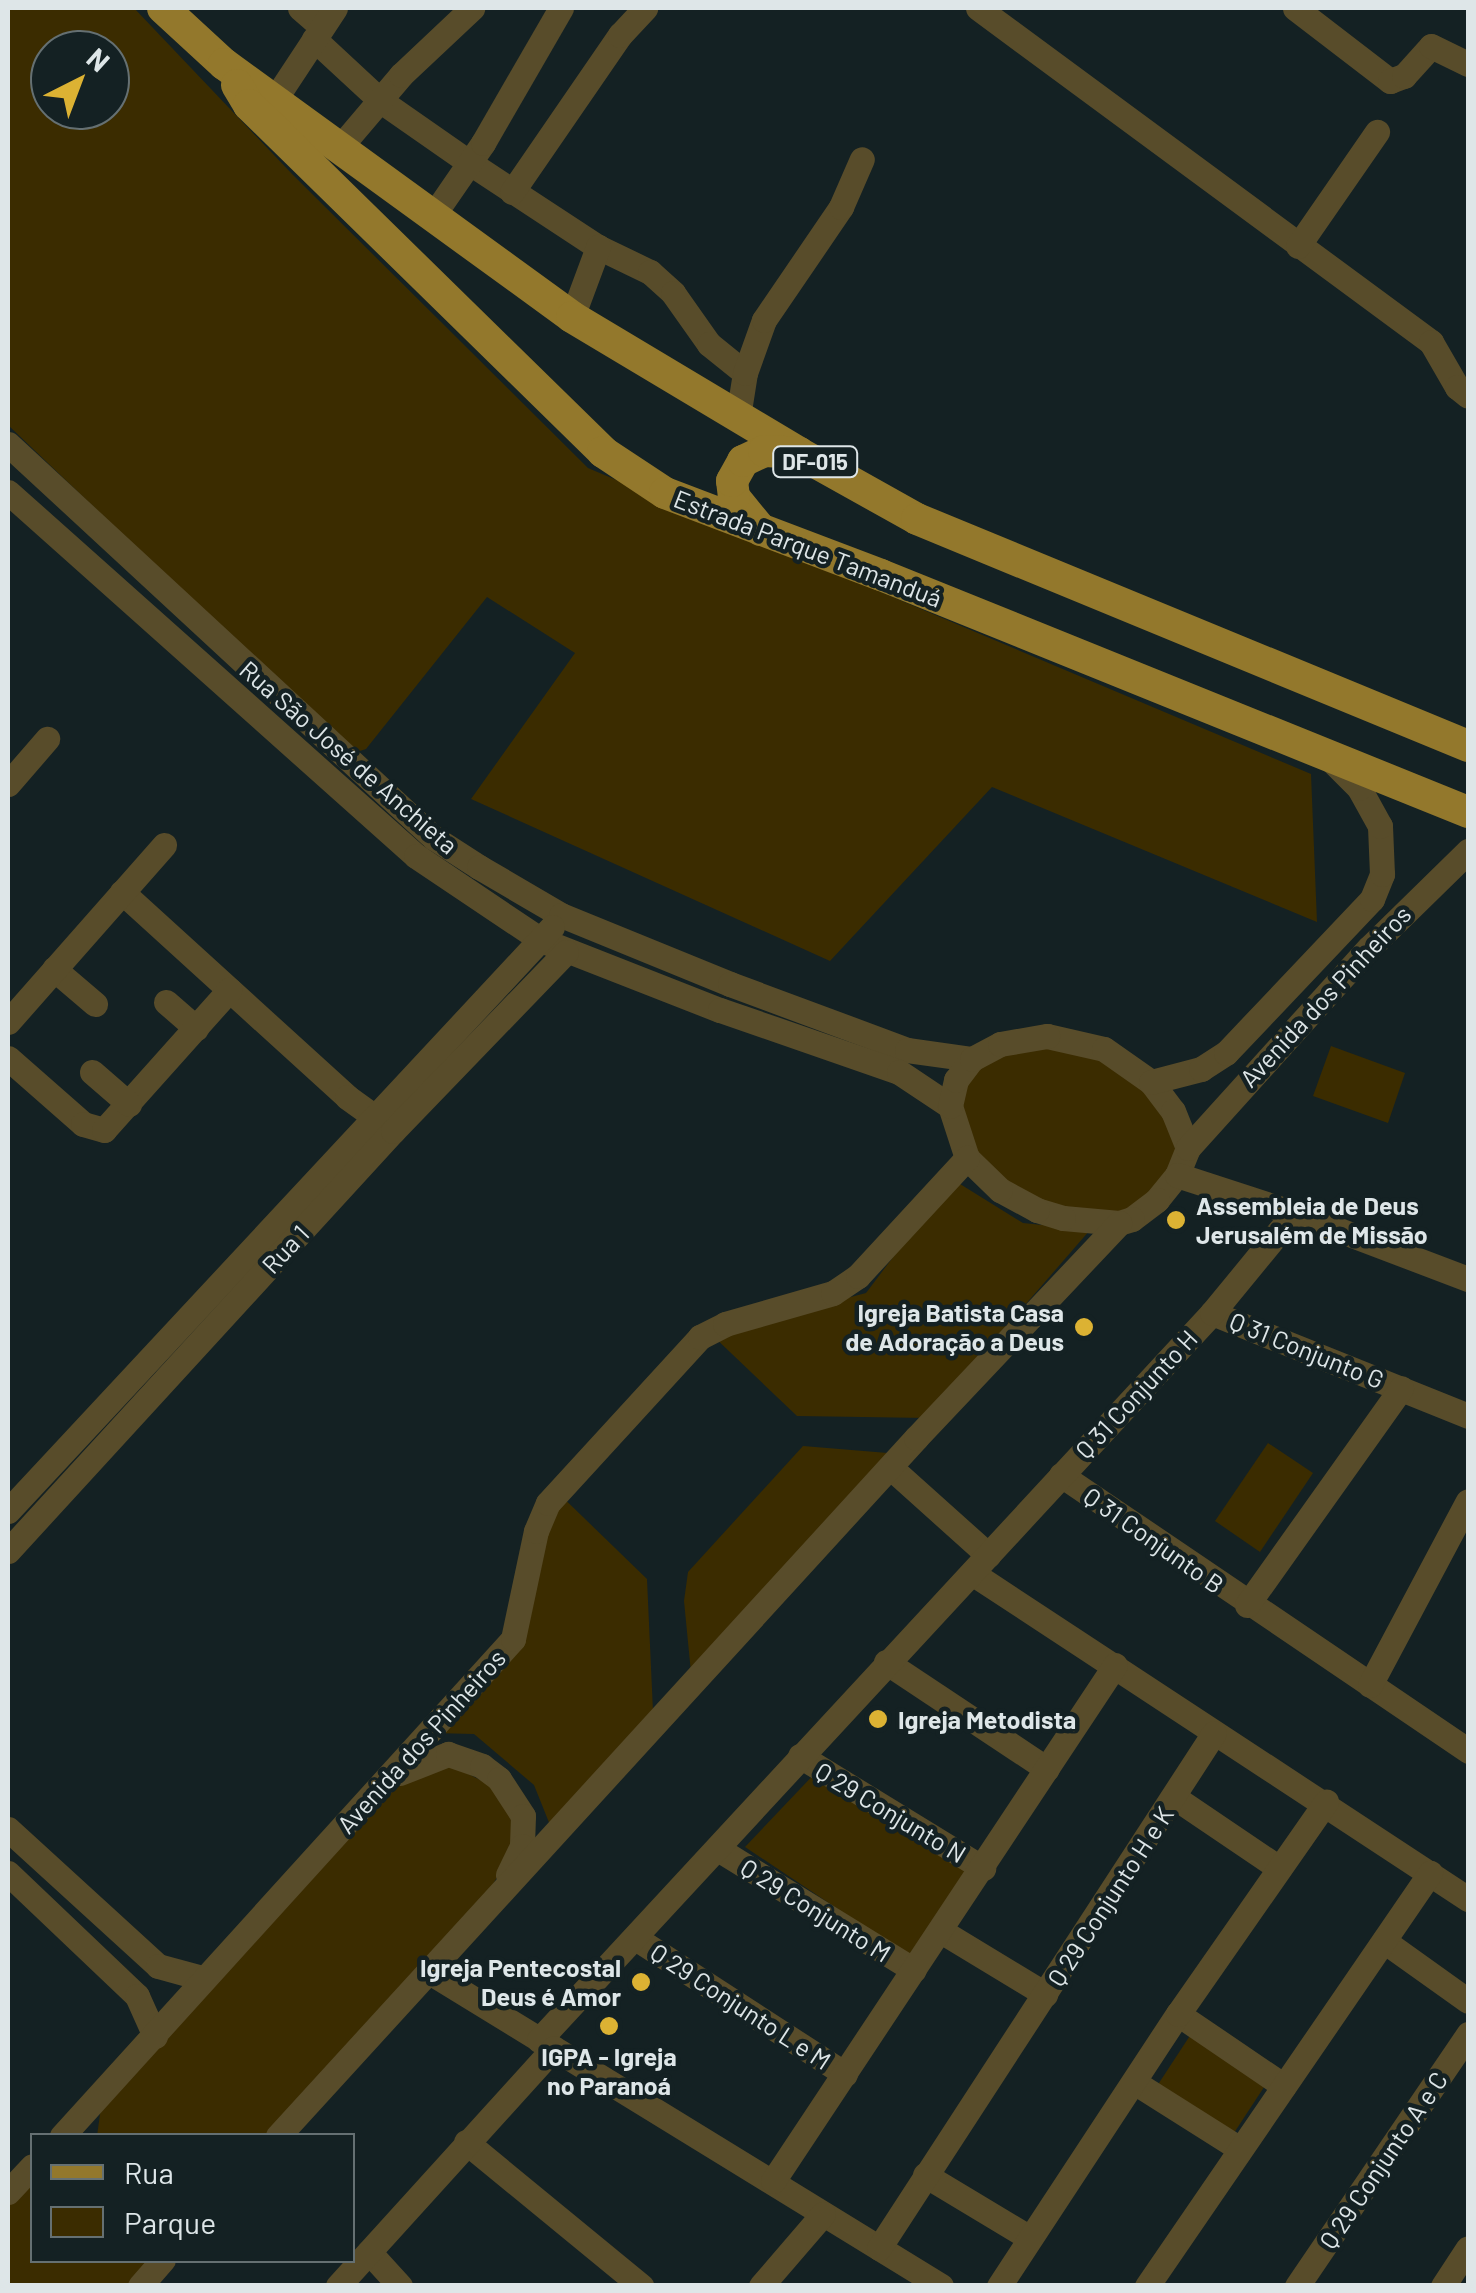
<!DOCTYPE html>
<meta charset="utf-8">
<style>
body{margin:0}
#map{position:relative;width:1476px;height:2293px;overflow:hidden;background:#142123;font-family:Barlow,sans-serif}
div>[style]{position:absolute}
.green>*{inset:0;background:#3b2c00}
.minor>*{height:25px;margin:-12.5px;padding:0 12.5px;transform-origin:12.5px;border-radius:12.5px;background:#584c2a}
.major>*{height:32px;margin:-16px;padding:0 16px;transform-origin:16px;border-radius:16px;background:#93782c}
.dots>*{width:28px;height:28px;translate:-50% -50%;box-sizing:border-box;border:5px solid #142123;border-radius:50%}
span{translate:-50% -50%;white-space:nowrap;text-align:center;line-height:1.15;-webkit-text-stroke:9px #142123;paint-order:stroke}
.shield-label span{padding:2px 8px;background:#142123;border:2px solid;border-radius:8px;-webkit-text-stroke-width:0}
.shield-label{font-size:22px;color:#dee6e8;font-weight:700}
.street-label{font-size:25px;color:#dee6e8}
.poi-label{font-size:25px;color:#dee6e8;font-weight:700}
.left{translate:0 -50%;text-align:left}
.right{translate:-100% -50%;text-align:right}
.frame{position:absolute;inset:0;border:10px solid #dee6e8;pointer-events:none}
.legend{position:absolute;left:30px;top:2133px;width:325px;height:130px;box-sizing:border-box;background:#142123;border:2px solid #657072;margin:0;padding:12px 18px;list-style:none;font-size:30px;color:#dee6e8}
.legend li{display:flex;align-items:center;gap:20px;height:50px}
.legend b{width:50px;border:2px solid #657072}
.north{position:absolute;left:30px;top:30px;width:100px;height:100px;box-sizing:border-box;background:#142123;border:2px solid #657072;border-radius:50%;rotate:42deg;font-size:28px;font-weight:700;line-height:40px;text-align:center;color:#dee6e8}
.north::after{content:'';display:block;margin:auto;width:35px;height:45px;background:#dcb233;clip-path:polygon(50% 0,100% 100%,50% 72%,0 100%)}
</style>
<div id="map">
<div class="green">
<div style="clip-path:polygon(evenodd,8px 8px,134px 8px,293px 175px,588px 468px,1311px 774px,1317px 922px,992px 787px,830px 961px,471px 799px,575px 653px,487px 597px,366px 749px,357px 752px,342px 744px,8px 425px,8px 8px,50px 50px,110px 50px,110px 110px,50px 110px,50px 50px)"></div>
<div style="clip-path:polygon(1050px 1043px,1100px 1054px,1145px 1086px,1181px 1147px,1171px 1172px,1130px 1212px,1066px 1212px,1006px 1183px,973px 1154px,959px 1127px,962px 1082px,978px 1063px)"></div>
<div style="clip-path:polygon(1331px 1046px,1405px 1073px,1388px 1123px,1313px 1096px)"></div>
<div style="clip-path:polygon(952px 1179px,1023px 1223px,1090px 1230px,927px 1418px,797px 1416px,711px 1334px,866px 1293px)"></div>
<div style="clip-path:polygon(1268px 1443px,1313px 1473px,1260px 1552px,1215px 1521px)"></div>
<div style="clip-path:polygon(803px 1446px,900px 1454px,692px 1683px,684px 1601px,688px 1572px)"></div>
<div style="clip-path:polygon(550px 1485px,647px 1579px,653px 1711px,550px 1825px,534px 1785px,474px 1734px,433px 1733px,513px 1651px)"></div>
<div style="clip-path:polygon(445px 1762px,490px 1785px,515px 1817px,514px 1847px,492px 1886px,267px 2135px,97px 2136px,101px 2107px,391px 1787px)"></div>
<div style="clip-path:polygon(819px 1769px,976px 1868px,914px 1960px,745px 1847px)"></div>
<div style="clip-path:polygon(1193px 2031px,1268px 2081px,1232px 2136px,1157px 2086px)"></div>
<div style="clip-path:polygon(32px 2174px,32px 2260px,154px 2261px,132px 2285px,8px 2285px,8px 2201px)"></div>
</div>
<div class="minor">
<div style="left:300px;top:8px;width:29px;rotate:41deg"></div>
<div style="left:978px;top:8px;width:563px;rotate:36.4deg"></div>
<div style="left:1431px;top:342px;width:52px;rotate:60deg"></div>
<div style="left:1457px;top:387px;width:14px;rotate:39deg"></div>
<div style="left:1295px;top:8px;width:120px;rotate:37.5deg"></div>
<div style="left:1390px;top:81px;width:15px;rotate:-20deg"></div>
<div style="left:1404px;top:76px;width:40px;rotate:-48deg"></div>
<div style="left:1431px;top:46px;width:41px;rotate:25.9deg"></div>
<div style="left:314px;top:39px;width:91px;rotate:42.8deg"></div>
<div style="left:381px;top:101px;width:108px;rotate:34.9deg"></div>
<div style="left:470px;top:163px;width:153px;rotate:33.3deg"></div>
<div style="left:598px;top:247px;width:58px;rotate:25.7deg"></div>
<div style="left:650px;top:272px;width:31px;rotate:42deg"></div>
<div style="left:673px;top:293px;width:62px;rotate:54.8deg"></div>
<div style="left:709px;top:344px;width:46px;rotate:38.9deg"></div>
<div style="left:275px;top:99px;width:109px;rotate:-56.6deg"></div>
<div style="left:340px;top:147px;width:94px;rotate:-49.7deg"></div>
<div style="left:401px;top:75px;width:98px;rotate:-43.3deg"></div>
<div style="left:512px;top:192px;width:191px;rotate:-55.5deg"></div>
<div style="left:620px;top:35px;width:37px;rotate:-47deg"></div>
<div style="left:432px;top:217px;width:90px;rotate:-55.4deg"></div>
<div style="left:483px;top:143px;width:156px;rotate:-60deg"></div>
<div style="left:1298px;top:246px;width:139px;rotate:-55.3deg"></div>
<div style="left:572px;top:317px;width:75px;rotate:-69.6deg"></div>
<div style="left:738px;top:417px;width:45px;rotate:-81deg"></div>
<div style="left:745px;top:373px;width:56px;rotate:-70.3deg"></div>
<div style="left:764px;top:320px;width:137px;rotate:-55.7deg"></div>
<div style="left:841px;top:207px;width:52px;rotate:-66.4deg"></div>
<div style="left:8px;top:444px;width:580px;rotate:42.77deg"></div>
<div style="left:434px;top:838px;width:54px;rotate:32.8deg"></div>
<div style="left:479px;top:867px;width:95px;rotate:30.3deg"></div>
<div style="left:561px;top:915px;width:183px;rotate:22.2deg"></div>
<div style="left:730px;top:984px;width:189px;rotate:20.4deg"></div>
<div style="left:907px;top:1050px;width:66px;rotate:7.9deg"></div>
<div style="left:8px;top:492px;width:547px;rotate:41.74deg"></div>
<div style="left:416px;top:856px;width:151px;rotate:33.9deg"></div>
<div style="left:541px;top:940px;width:192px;rotate:21.4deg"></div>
<div style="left:720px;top:1010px;width:189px;rotate:19.1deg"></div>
<div style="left:899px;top:1072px;width:61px;rotate:33.7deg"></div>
<div style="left:8px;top:784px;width:60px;rotate:-49.1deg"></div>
<div style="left:122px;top:892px;width:304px;rotate:42.3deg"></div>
<div style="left:347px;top:1097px;width:48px;rotate:35.7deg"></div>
<div style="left:54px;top:969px;width:54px;rotate:40.5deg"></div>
<div style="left:166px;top:1002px;width:40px;rotate:41deg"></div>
<div style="left:8px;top:1022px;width:236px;rotate:-48.6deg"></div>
<div style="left:1047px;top:1036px;width:58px;rotate:12.8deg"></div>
<div style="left:1104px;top:1049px;width:57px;rotate:35.1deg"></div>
<div style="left:1151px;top:1082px;width:36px;rotate:53deg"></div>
<div style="left:1173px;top:1111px;width:40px;rotate:68deg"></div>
<div style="left:1188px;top:1148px;width:29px;rotate:112deg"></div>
<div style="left:1177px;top:1175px;width:32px;rotate:129deg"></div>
<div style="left:1157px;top:1200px;width:31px;rotate:143deg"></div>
<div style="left:1132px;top:1219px;width:14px;rotate:163deg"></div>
<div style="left:1119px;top:1223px;width:56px;rotate:-174.9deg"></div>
<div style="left:1063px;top:1218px;width:27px;rotate:-163deg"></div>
<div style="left:1037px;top:1210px;width:42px;rotate:-151.6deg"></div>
<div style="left:1000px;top:1190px;width:46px;rotate:-135.9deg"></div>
<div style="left:967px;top:1158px;width:55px;rotate:-108.1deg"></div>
<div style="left:950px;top:1106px;width:27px;rotate:-77deg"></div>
<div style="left:956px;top:1080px;width:26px;rotate:-53deg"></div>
<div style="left:972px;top:1059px;width:32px;rotate:-28deg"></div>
<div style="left:1000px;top:1044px;width:48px;rotate:-9.7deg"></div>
<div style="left:8px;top:1058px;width:100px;rotate:41.3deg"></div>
<div style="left:83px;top:1124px;width:22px;rotate:16deg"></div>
<div style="left:104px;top:1130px;width:188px;rotate:-48.2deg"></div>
<div style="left:92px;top:1072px;width:49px;rotate:40.9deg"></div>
<div style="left:1151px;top:1082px;width:52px;rotate:-14.6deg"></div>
<div style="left:1201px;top:1069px;width:30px;rotate:-33deg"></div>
<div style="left:1226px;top:1053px;width:212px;rotate:-46.5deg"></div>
<div style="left:1372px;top:899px;width:27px;rotate:-68deg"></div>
<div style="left:1382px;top:874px;width:48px;rotate:-92.4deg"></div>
<div style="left:1380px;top:826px;width:43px;rotate:-118.9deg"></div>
<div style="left:1359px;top:788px;width:40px;rotate:-135deg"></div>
<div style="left:1188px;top:1148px;width:270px;rotate:-47.9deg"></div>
<div style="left:1369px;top:948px;width:139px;rotate:-44.4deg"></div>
<div style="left:1177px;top:1175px;width:123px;rotate:18deg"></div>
<div style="left:1294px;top:1213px;width:186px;rotate:20.8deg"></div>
<div style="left:1212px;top:1313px;width:276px;rotate:21.9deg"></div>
<div style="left:890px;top:1467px;width:132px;rotate:41.9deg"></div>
<div style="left:1061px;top:1475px;width:492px;rotate:34.1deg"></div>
<div style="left:8px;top:1511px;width:798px;rotate:-47.03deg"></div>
<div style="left:8px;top:1551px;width:570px;rotate:-47.49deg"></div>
<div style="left:393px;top:1131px;width:249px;rotate:-46deg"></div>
<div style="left:972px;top:1573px;width:594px;rotate:33.32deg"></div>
<div style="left:1247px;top:1605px;width:266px;rotate:-54.6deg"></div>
<div style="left:886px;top:1662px;width:193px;rotate:33.6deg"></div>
<div style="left:1370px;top:1685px;width:208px;rotate:-62deg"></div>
<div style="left:800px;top:1756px;width:215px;rotate:31.5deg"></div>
<div style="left:400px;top:1773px;width:52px;rotate:-21.6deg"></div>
<div style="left:448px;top:1754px;width:36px;rotate:19deg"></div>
<div style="left:482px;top:1766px;width:21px;rotate:37deg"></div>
<div style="left:499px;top:1779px;width:44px;rotate:57deg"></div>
<div style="left:523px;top:1816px;width:30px;rotate:92deg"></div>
<div style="left:522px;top:1846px;width:32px;rotate:116deg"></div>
<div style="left:1174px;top:1797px;width:127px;rotate:34.1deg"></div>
<div style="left:8px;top:1829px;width:203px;rotate:42.4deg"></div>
<div style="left:158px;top:1966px;width:46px;rotate:15.3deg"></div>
<div style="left:718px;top:1849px;width:230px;rotate:31.7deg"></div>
<div style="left:8px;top:1873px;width:178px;rotate:43.6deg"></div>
<div style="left:137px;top:1996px;width:44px;rotate:65.8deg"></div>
<div style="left:941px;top:1931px;width:122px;rotate:31.2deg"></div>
<div style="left:637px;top:1939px;width:248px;rotate:33deg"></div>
<div style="left:1384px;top:1941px;width:103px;rotate:35.5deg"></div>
<div style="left:428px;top:1971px;width:602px;rotate:31.55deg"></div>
<div style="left:1178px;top:2014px;width:128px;rotate:34.2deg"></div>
<div style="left:539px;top:2040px;width:991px;rotate:-47.21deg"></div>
<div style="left:1212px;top:1313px;width:129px;rotate:-50.6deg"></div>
<div style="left:1134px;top:2082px;width:125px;rotate:32.3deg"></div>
<div style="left:62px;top:2136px;width:671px;rotate:-47.78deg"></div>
<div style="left:513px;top:1639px;width:110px;rotate:-78deg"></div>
<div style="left:536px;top:1531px;width:30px;rotate:-67deg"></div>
<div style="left:548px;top:1503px;width:225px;rotate:-47.5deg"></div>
<div style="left:700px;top:1337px;width:28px;rotate:-27deg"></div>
<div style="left:725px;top:1324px;width:112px;rotate:-16deg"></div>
<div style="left:833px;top:1293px;width:30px;rotate:-34deg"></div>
<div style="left:858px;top:1276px;width:161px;rotate:-47.3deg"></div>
<div style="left:278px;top:2136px;width:946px;rotate:-47.57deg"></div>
<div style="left:916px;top:1438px;width:296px;rotate:-46.6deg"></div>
<div style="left:466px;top:2142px;width:227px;rotate:39.4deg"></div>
<div style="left:925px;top:2175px;width:122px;rotate:31deg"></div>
<div style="left:773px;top:2181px;width:619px;rotate:-56.46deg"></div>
<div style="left:8px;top:2192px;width:35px;rotate:-47deg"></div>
<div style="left:879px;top:2248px;width:614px;rotate:-56.96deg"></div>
<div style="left:369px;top:2252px;width:46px;rotate:47.6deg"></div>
<div style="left:140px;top:2286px;width:35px;rotate:-49deg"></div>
<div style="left:338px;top:2286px;width:321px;rotate:-47.8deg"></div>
<div style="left:761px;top:2286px;width:95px;rotate:-49.3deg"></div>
<div style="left:999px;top:2286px;width:326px;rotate:-56.7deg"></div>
<div style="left:1178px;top:2014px;width:259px;rotate:-55.1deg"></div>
<div style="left:1147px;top:2286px;width:501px;rotate:-55.58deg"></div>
<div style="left:1297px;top:2286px;width:305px;rotate:-55.8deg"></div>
<div style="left:1443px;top:2286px;width:45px;rotate:-56.7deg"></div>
</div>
<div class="major">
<div style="left:163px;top:8px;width:83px;rotate:42.6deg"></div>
<div style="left:224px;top:64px;width:430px;rotate:36deg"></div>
<div style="left:572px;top:317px;width:265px;rotate:30.9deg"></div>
<div style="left:799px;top:453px;width:135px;rotate:29.2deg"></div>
<div style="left:917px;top:519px;width:596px;rotate:22.39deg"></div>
<div style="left:237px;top:85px;width:23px;rotate:59deg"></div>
<div style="left:249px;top:105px;width:496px;rotate:44.4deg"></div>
<div style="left:603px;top:452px;width:74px;rotate:33.5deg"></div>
<div style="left:665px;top:493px;width:231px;rotate:20.8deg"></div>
<div style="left:881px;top:575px;width:633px;rotate:21.99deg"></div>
<div style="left:761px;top:530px;width:43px;rotate:-129.3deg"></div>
<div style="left:734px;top:497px;width:16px;rotate:-97deg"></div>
<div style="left:732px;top:481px;width:23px;rotate:-61deg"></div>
<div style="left:743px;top:461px;width:23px;rotate:-25deg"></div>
<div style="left:764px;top:451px;width:35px;rotate:3deg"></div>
</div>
<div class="dots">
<div style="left:1176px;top:1220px;background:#dcb233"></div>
<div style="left:1084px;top:1327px;background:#dcb233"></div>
<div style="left:878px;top:1719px;background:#dcb233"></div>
<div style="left:641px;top:1982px;background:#dcb233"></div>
<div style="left:609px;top:2026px;background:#dcb233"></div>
</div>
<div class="shield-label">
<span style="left:815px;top:462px">DF-015</span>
</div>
<div class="street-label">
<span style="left:808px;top:548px;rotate:21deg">Estrada Parque Tamanduá</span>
<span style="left:349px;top:757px;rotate:41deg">Rua São José de Anchieta</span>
<span style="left:1325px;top:996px;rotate:-47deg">Avenida dos Pinheiros</span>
<span style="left:285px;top:1249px;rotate:-47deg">Rua 1</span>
<span style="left:1307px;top:1350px;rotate:22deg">Q 31 Conjunto G</span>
<span style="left:1136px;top:1394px;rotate:-47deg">Q 31 Conjunto H</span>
<span style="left:1154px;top:1540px;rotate:35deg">Q 31 Conjunto B</span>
<span style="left:421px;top:1741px;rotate:-48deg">Avenida dos Pinheiros</span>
<span style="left:891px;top:1812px;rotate:31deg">Q 29 Conjunto N</span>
<span style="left:1110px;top:1896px;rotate:-57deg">Q 29 Conjunto H e K</span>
<span style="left:816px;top:1910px;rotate:32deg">Q 29 Conjunto M</span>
<span style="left:741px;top:2006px;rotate:33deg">Q 29 Conjunto L e M</span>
<span style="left:1383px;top:2160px;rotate:-56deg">Q 29 Conjunto A e C</span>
</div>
<div class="poi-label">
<span class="left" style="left:1196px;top:1220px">Assembleia de Deus<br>Jerusalém de Missão</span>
<span class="right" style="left:1064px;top:1327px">Igreja Batista Casa<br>de Adoração a Deus</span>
<span class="left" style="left:898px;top:1719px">Igreja Metodista</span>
<span class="right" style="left:621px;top:1982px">Igreja Pentecostal<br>Deus é Amor</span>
<span style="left:609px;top:2071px">IGPA - Igreja<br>no Paranoá</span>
</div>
<div class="frame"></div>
<ul class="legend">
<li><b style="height:12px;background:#93782c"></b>Rua</li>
<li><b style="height:28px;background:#3b2c00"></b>Parque</li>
</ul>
<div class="north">N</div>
</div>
